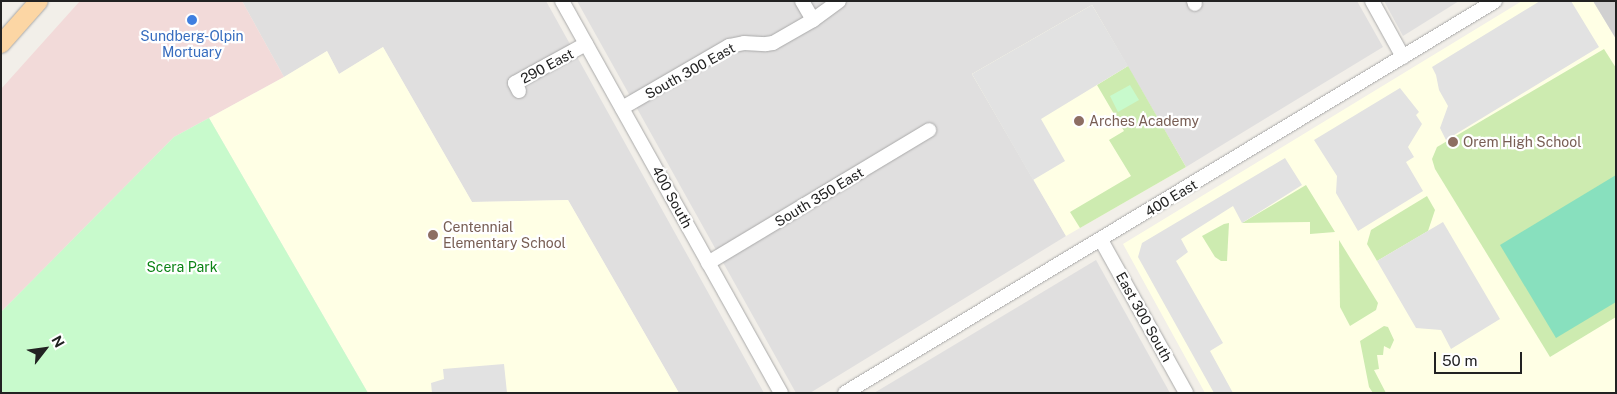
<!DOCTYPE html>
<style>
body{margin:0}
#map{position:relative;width:1617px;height:394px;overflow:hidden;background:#f2efe9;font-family:"Public Sans",sans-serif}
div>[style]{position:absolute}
.residential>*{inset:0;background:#e0dfdf}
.commercial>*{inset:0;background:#f2dad9}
.education>*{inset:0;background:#ffffe5}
.religious>*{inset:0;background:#d0d0d0}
.grass>*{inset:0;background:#cdebb0}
.park>*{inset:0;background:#c8facc}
.pitch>*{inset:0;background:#88e0be}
.parking>*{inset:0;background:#e2e2e2}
.roads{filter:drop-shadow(0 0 1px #a9a9a9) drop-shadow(0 0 1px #a9a9a9)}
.minor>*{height:14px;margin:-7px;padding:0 7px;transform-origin:7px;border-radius:7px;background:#fff}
.major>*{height:18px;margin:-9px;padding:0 9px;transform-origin:9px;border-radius:9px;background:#fcd6a4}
.dots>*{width:14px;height:14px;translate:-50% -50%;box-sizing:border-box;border:2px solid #fff;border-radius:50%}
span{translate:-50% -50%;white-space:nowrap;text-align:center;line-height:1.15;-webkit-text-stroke:4.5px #fff;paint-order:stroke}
.shop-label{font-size:14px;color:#366cbe}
.street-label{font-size:14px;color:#222}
.education-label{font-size:14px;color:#785e54}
.left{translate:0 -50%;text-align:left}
.park-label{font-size:14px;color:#0c8416}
.frame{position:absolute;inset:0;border:2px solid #222;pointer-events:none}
.north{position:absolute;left:20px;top:324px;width:50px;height:50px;-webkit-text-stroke:4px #fff;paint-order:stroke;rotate:60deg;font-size:14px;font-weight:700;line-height:20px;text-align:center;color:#222}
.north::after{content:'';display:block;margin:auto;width:18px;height:22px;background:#222;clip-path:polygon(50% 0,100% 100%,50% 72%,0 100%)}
.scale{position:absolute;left:1434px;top:352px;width:88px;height:22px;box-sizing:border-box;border:2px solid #222;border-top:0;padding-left:6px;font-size:15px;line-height:18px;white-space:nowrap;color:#222;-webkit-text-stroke:4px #fff;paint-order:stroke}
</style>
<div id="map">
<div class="residential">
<div style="clip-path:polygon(242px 1px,546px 1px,764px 393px,679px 393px,568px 200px,472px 202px,383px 47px,339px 74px,327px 51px,284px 77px)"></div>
<div style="clip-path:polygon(577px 1px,1357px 1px,1383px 47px,1186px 167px,1092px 5px,972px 74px,1066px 236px,810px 393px,796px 393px)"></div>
<div style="clip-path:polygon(1384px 1px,1459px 1px,1403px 36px)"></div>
<div style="clip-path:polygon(1096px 260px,1170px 393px,874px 393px)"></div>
</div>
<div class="commercial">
<div style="clip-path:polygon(80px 1px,242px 1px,284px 77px,174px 137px,1px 312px,1px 89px)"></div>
</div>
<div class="education">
<div style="clip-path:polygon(1522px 1px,1593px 1px,1616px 39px,1616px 393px,1205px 393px,1123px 244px)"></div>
<div style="clip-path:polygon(1092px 5px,1186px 167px,1066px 236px,972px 74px)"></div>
<div style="clip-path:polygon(383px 47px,472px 202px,568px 200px,679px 393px,368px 393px,209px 118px,284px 77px,327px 51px,339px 74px)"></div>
</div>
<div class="religious">
<div style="clip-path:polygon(1593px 1px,1616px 1px,1616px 39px)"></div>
</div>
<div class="grass">
<div style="clip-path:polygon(1604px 49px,1616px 68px,1616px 317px,1550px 357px,1435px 169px,1432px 159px,1437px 147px)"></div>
<div style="clip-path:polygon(1128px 66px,1186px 167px,1080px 228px,1070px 212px,1131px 176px,1109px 140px,1124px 131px,1097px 85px)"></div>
<div style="clip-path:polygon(1306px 185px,1335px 232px,1310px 234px,1310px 222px,1242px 223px)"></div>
<div style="clip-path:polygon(1427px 196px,1435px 210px,1428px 231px,1377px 261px,1367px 244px,1371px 230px)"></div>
<div style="clip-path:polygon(1229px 223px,1227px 261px,1221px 261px,1215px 257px,1202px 236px,1224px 224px)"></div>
<div style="clip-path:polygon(1339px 240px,1378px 303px,1376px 310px,1350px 326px,1340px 307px)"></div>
<div style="clip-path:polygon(1384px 326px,1388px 327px,1394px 340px,1390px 349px,1384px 346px,1383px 355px,1377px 355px,1379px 369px,1374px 370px,1386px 393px,1373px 393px,1369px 387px,1360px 341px)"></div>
</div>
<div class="park">
<div style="clip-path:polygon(1130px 85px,1139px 100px,1118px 112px,1110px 96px)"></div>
<div style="clip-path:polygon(209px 118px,368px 393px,1px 393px,1px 312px,174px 137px)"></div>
</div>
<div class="pitch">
<div style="clip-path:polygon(1616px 175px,1616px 302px,1556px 338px,1500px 245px)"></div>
</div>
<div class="parking">
<div style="clip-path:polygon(1540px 1px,1571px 1px,1599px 47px,1446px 140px,1440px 128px,1448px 106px,1439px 90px,1436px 75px,1432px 67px)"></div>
<div style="clip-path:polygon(1092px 5px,1128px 66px,1041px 119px,1065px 161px,1033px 180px,972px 74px)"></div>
<div style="clip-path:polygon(1400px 88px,1419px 112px,1416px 115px,1422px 124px,1408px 147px,1414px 157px,1406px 162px,1423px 191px,1358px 231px,1336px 193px,1337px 176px,1314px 140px)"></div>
<div style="clip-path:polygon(1285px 158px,1302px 185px,1242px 223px,1233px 206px,1181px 239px,1188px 252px,1176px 261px,1223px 343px,1210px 351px,1233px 393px,1214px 393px,1138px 257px,1142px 243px)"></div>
<div style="clip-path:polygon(1443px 222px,1500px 319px,1451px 349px,1441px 330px,1416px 328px,1377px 261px)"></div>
<div style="clip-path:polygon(504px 364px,507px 393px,432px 393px,431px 383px,444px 379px,443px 369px)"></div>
</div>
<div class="roads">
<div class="minor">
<div style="left:562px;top:1px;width:449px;rotate:60.8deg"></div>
<div style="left:802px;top:1px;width:22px;rotate:60deg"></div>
<div style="left:1194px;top:1px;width:3px;rotate:72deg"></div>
<div style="left:1372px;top:1px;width:64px;rotate:61deg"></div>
<div style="left:519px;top:91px;width:9px;rotate:-117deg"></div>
<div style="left:515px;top:83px;width:81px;rotate:-28.8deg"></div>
<div style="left:622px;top:108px;width:124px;rotate:-30.1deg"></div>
<div style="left:729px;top:46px;width:15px;rotate:-11deg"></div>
<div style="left:744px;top:43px;width:22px;rotate:3deg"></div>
<div style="left:766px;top:44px;width:7px;rotate:-8deg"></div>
<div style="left:773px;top:43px;width:46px;rotate:-29.9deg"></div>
<div style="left:813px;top:20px;width:32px;rotate:-36deg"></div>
<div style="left:1101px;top:240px;width:175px;rotate:60.9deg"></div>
<div style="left:708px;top:263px;width:258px;rotate:-31deg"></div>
<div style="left:845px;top:393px;width:759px;rotate:-31.09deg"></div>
</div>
<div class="major">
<div style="left:1px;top:44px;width:57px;rotate:-48.5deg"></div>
</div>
</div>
<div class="dots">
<div style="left:192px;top:20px;background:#3f7fe0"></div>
<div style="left:1079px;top:121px;background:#8d6e63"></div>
<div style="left:1453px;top:142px;background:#8d6e63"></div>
<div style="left:433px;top:235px;background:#8d6e63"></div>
</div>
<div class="shop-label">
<span style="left:192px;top:44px">Sundberg-Olpin<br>Mortuary</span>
</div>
<div class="street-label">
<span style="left:547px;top:66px;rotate:-28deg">290 East</span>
<span style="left:690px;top:71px;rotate:-29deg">South 300 East</span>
<span style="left:672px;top:197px;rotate:61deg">400 South</span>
<span style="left:819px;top:197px;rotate:-31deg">South 350 East</span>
<span style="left:1171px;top:198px;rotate:-31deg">400 East</span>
<span style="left:1144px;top:317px;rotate:61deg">East 300 South</span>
</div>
<div class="education-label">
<span class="left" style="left:1089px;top:121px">Arches Academy</span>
<span class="left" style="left:1463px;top:142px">Orem High School</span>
<span class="left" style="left:443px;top:235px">Centennial<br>Elementary School</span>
</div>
<div class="park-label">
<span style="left:182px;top:267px">Scera Park</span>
</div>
<div class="frame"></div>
<div class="north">N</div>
<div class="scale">50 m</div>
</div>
